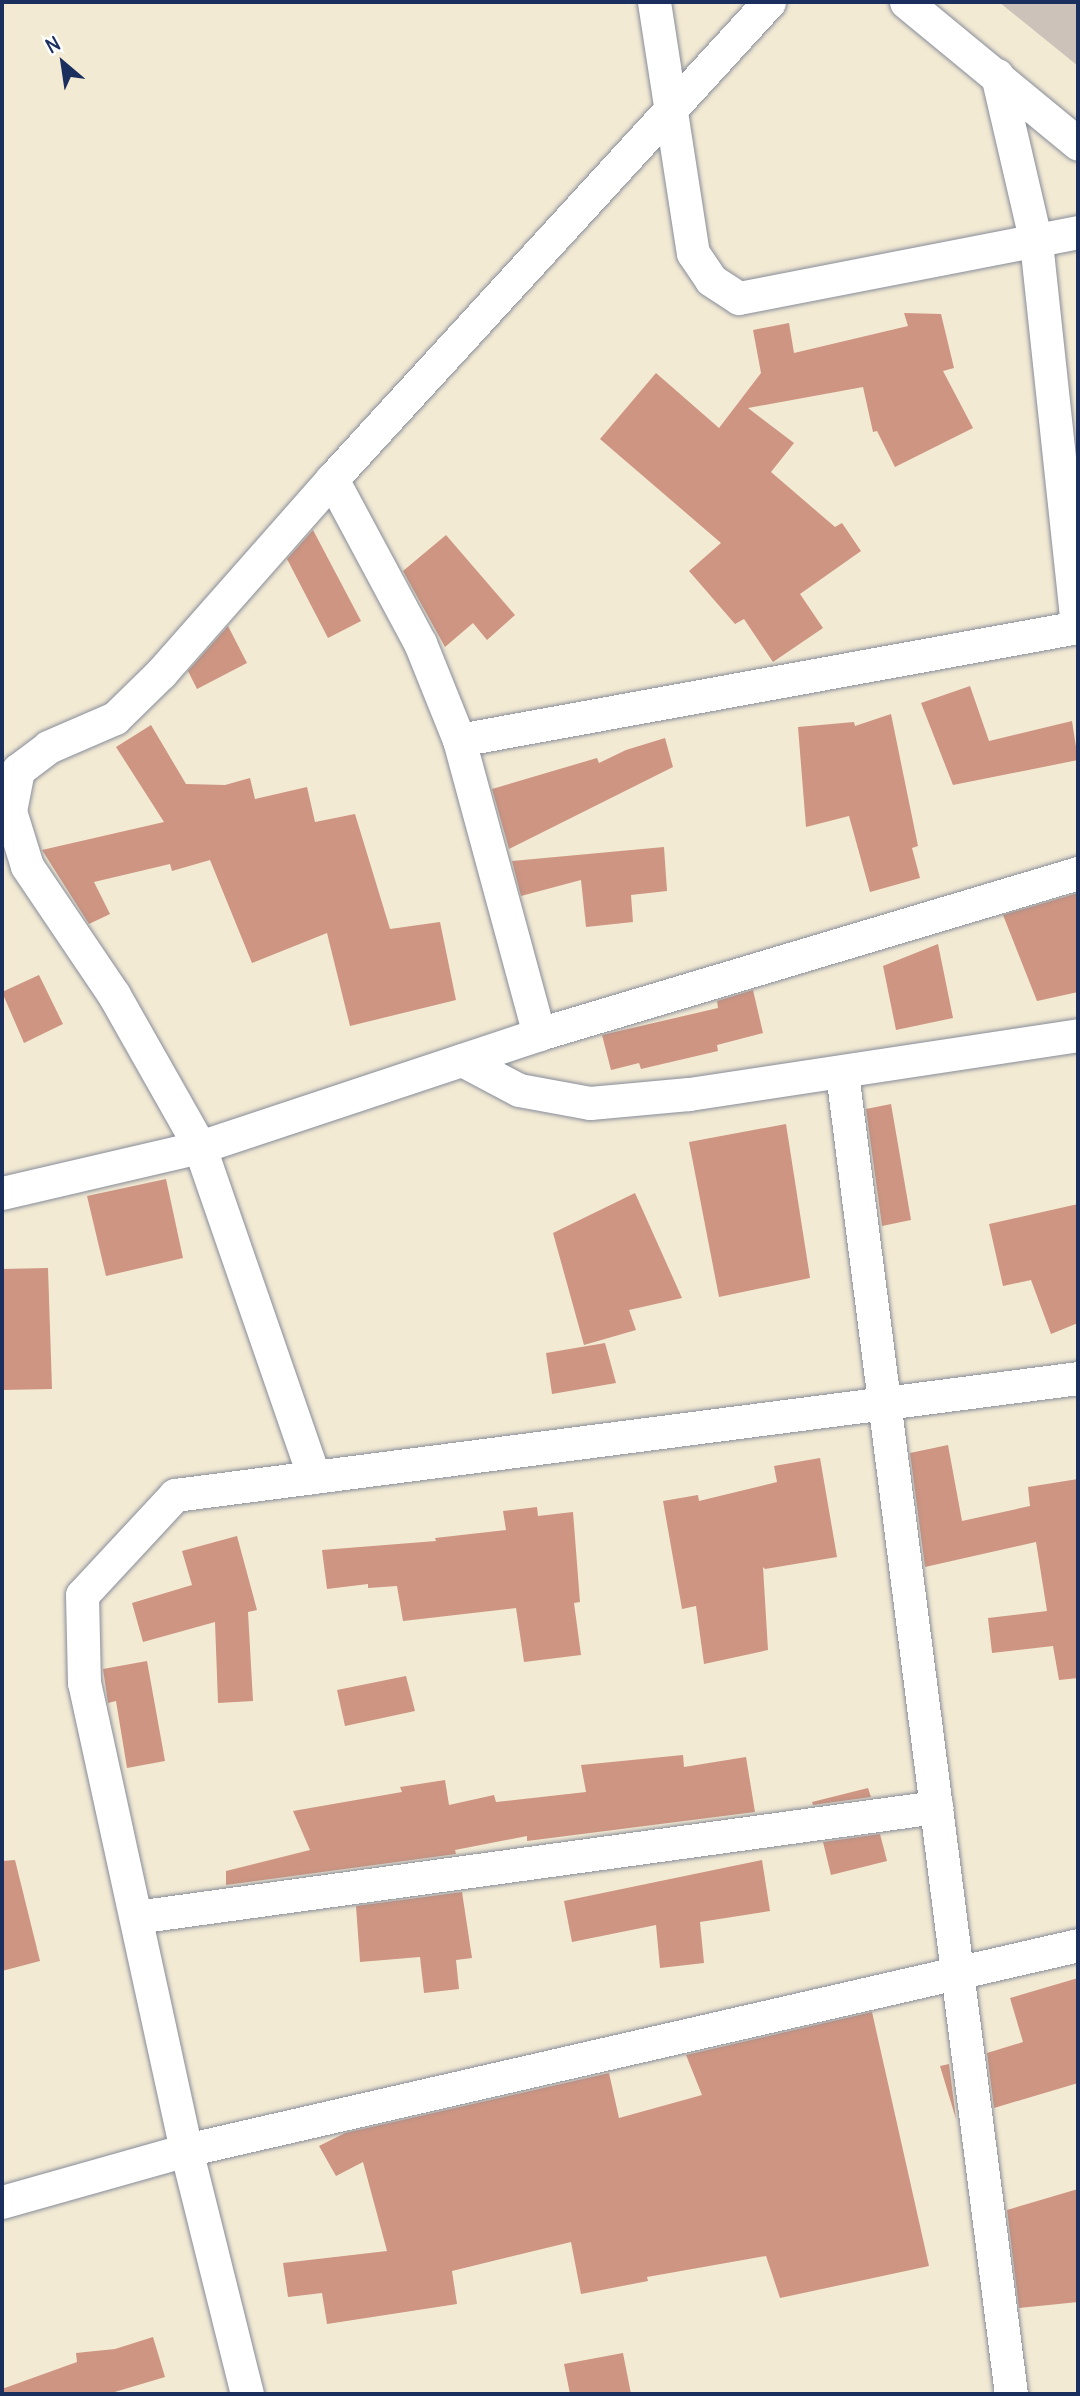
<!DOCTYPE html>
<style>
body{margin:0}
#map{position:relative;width:1080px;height:2396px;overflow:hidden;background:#f3ead4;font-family:Delius,sans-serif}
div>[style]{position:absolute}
.industrial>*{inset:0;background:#cdc2b9}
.building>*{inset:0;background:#cd9582}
.roads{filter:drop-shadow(0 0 2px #878c99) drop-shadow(0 0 2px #878c99)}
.street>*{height:33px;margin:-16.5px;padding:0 16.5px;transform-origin:16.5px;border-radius:16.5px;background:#fff}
span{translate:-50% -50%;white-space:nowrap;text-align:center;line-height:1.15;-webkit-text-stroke:5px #fff;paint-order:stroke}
.frame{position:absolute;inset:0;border:4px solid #1b2f5e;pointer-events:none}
.north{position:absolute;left:28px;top:28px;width:70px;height:70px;-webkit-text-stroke:5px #fff;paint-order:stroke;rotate:331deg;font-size:19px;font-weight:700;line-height:28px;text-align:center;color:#1b2f5e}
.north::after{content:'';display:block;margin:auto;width:24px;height:32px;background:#1b2f5e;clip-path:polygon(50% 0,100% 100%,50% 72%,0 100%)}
</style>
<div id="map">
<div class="industrial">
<div style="clip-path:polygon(999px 2px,1078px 2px,1078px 66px)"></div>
</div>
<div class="building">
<div style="clip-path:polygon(904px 313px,941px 314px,954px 368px,943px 371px,973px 428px,895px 467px,877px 431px,873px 432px,863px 387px,748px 408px,794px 443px,771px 472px,835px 527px,842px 523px,861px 551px,800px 594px,823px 628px,773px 662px,744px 619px,735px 624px,689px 571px,721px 543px,600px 439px,656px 373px,719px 428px,761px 373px,753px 330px,789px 323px,794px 353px,908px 326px)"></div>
<div style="clip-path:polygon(313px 530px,361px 621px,328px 638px,287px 559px)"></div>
<div style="clip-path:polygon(446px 535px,515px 615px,487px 640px,473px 623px,445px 647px,403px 571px)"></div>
<div style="clip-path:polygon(228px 626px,247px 663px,197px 689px,188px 671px)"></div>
<div style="clip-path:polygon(970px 686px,989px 741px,1072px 721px,1078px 760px,953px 785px,921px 703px)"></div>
<div style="clip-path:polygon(891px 714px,918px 846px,912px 848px,920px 878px,870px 892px,849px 816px,806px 827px,798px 727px,854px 722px,855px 726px)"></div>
<div style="clip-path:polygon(151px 725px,186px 784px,225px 785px,250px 778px,255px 799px,307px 787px,315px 822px,355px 814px,390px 929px,440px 922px,456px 1000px,350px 1026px,327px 933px,252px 963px,210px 860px,172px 871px,170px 864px,94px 882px,110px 914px,89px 924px,42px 850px,164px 822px,116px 747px)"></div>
<div style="clip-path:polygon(665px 738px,673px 767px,509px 849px,492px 789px,597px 758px,599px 763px,626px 750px)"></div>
<div style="clip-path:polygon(664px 847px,667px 891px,631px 895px,633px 922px,586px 927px,581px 880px,521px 896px,512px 861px)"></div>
<div style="clip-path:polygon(1078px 893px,1078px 992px,1037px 1001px,1003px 915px)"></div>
<div style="clip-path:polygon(938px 944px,953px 1018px,896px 1030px,883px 966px)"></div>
<div style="clip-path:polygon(39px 975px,63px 1024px,24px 1043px,2px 992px)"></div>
<div style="clip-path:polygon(753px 990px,763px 1033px,717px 1045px,718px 1051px,641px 1069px,639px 1063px,611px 1070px,602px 1035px,718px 1008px,717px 1001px)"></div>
<div style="clip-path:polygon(891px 1104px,911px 1220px,882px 1226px,866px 1109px)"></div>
<div style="clip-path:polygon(786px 1124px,810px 1278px,719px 1297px,689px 1142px)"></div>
<div style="clip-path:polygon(166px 1179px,183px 1258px,106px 1276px,87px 1196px)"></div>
<div style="clip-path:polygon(635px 1193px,682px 1298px,629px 1310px,636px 1330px,584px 1345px,553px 1233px)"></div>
<div style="clip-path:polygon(1078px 1204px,1078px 1323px,1051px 1334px,1031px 1280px,1003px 1286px,989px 1224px)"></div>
<div style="clip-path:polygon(48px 1268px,52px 1389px,2px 1390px,2px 1269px)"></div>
<div style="clip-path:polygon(605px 1343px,616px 1383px,552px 1394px,546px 1353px)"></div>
<div style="clip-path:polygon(948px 1445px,962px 1521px,1030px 1506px,1028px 1487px,1078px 1479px,1078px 1678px,1059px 1680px,1053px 1646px,992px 1653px,988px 1618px,1047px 1611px,1036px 1542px,925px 1567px,910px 1453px)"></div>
<div style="clip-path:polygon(820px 1458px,837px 1557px,765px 1569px,763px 1567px,768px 1650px,704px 1664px,696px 1606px,682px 1609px,663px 1501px,698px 1495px,699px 1501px,777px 1482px,774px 1466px)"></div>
<div style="clip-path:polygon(537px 1507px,538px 1516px,573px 1512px,580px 1602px,574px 1603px,581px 1655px,524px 1662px,516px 1608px,403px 1621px,397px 1586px,368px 1588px,368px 1584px,327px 1589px,322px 1550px,436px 1541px,435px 1538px,506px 1530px,503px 1511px)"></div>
<div style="clip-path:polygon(237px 1536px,257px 1610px,248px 1612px,253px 1701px,218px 1703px,215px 1622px,143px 1642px,132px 1603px,192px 1585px,182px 1551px)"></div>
<div style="clip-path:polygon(147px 1661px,165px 1761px,127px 1768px,116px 1701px,108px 1703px,103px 1669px)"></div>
<div style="clip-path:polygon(406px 1676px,415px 1711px,345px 1726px,337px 1690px)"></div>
<div style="clip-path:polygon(683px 1755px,684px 1767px,746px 1757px,755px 1812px,527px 1841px,527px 1836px,455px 1850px,456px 1854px,226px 1885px,226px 1871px,310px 1850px,293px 1811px,402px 1792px,400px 1787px,445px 1780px,449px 1805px,494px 1795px,496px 1802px,586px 1792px,581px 1765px)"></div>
<div style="clip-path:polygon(868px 1788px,871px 1797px,813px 1805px,812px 1802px)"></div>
<div style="clip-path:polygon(880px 1834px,887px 1861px,831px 1875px,823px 1842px)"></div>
<div style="clip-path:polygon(15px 1860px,40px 1961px,2px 1971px,2px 1861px)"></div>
<div style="clip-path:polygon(762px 1860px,770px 1911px,700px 1922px,704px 1963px,660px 1968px,656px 1925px,572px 1942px,564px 1901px)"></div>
<div style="clip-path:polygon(462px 1892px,472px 1958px,456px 1960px,459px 1989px,424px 1993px,420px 1957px,360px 1962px,356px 1906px)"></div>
<div style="clip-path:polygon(1078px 1978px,1078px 2083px,994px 2108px,987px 2053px,1023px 2042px,1010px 1998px)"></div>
<div style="clip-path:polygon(872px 2012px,929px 2266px,780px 2298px,766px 2256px,647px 2277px,648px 2281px,581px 2294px,571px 2242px,452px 2271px,457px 2304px,327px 2324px,322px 2293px,288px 2297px,283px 2263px,387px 2251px,363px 2162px,336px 2176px,319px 2146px,345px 2133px,609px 2073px,619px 2118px,702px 2095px,686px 2055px)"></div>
<div style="clip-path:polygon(949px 2064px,956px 2119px,940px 2066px)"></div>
<div style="clip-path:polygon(1078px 2189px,1078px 2302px,1019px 2308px,1007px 2210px)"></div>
<div style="clip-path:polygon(153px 2337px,165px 2377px,108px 2394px,2px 2394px,2px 2389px,77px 2362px,76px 2353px,115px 2349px)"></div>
<div style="clip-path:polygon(623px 2353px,631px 2394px,570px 2394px,564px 2364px)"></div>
</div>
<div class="roads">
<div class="street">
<div style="left:654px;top:2px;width:254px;rotate:81.2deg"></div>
<div style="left:693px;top:253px;width:32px;rotate:56deg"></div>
<div style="left:711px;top:280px;width:33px;rotate:33deg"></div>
<div style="left:739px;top:298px;width:345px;rotate:-11deg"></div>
<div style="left:906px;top:2px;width:223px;rotate:39.5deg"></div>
<div style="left:997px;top:75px;width:171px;rotate:76.9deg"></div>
<div style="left:1036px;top:242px;width:387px;rotate:83.9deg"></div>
<div style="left:332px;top:479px;width:186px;rotate:61.8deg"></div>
<div style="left:420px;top:643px;width:105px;rotate:68.1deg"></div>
<div style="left:459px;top:740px;width:305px;rotate:74.8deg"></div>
<div style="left:459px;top:740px;width:629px;rotate:-10.35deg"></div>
<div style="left:462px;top:1060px;width:64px;rotate:27.8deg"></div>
<div style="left:519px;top:1090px;width:72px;rotate:10.4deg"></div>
<div style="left:590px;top:1103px;width:99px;rotate:-5.2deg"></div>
<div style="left:689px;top:1094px;width:393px;rotate:-8.6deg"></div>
<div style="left:842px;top:1073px;width:1332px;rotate:82.71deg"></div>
<div style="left:2px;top:1193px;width:203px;rotate:-13.1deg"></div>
<div style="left:200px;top:1147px;width:357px;rotate:-18.4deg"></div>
<div style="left:539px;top:1034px;width:563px;rotate:-16.63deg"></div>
<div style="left:314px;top:1477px;width:349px;rotate:-109.1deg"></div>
<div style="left:200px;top:1147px;width:175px;rotate:-119.5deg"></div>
<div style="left:114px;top:995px;width:156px;rotate:-124deg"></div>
<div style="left:27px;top:866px;width:58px;rotate:-107.2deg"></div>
<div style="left:10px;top:811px;width:42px;rotate:-79deg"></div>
<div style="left:18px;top:770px;width:38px;rotate:-37deg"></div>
<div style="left:48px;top:747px;width:73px;rotate:-23.4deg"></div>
<div style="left:115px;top:718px;width:64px;rotate:-44.4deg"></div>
<div style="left:161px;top:673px;width:259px;rotate:-48.6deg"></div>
<div style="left:332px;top:479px;width:647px;rotate:-47.51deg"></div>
<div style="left:136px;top:1917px;width:808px;rotate:-7.83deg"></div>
<div style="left:2px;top:2202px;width:191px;rotate:-15.8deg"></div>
<div style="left:186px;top:2150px;width:915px;rotate:-12.94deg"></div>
<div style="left:247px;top:2394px;width:252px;rotate:-104deg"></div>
<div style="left:186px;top:2150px;width:478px;rotate:-102.3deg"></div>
<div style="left:84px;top:1683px;width:88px;rotate:-91.3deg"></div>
<div style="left:82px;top:1595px;width:137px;rotate:-47.1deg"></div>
<div style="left:175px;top:1495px;width:911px;rotate:-7.38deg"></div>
</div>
</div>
<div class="frame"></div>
<div class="north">N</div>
</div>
